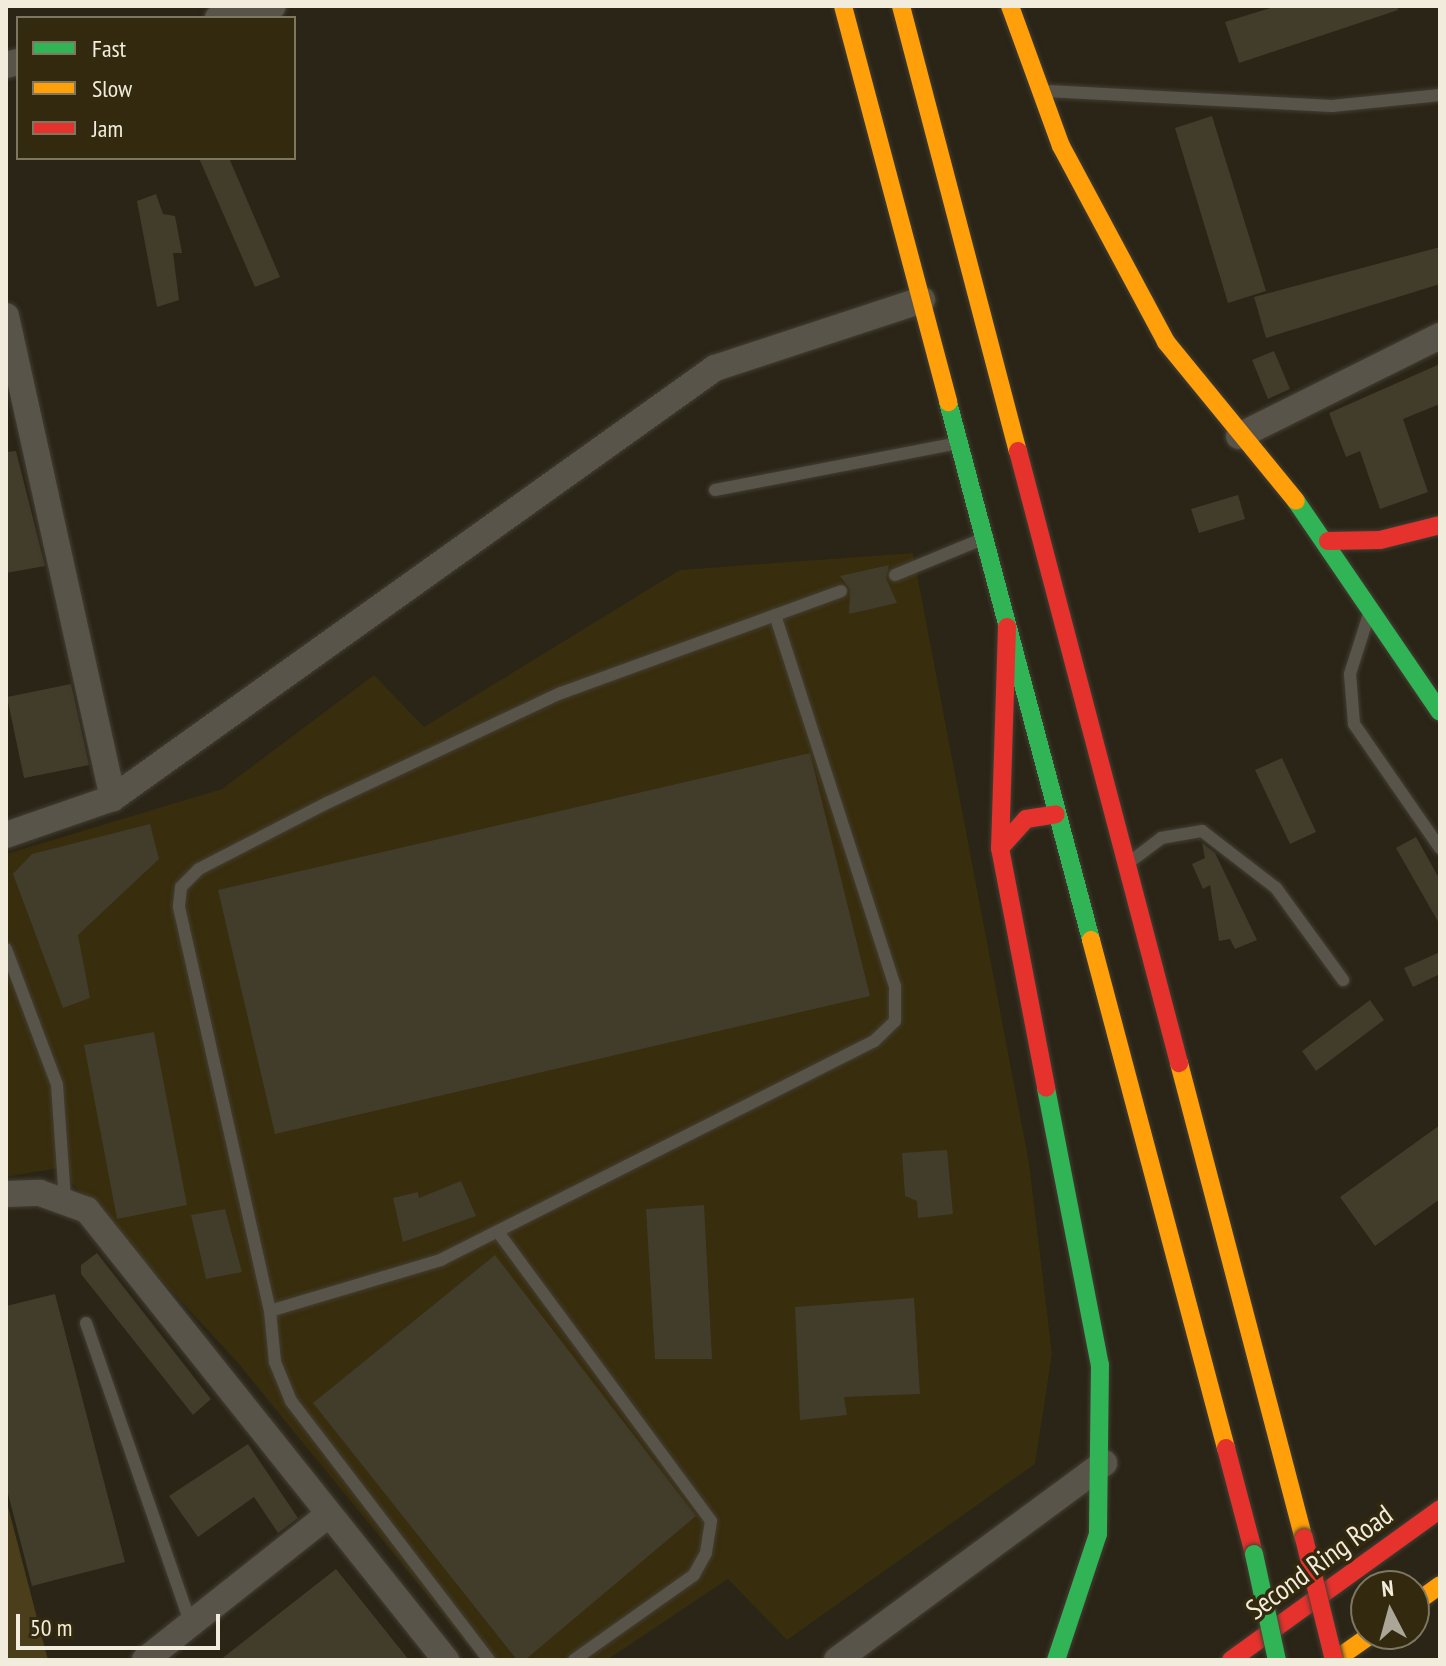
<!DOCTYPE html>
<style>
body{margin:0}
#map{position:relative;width:1446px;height:1666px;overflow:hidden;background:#2a2516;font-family:"PT Sans Narrow",sans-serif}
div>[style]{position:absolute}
.built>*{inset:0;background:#382d0c}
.green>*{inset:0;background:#4b3e1a}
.building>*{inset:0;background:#423c2b}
.roads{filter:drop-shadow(0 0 2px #433e33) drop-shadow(0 0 2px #433e33)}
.lane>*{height:12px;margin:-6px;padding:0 6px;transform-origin:6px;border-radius:6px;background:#585449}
.street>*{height:26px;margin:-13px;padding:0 13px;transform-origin:13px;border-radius:13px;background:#585449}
.fast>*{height:18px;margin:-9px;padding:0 9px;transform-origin:9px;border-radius:9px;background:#30b455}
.slow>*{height:18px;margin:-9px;padding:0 9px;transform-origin:9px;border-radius:9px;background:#ff9f0a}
.jam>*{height:18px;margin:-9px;padding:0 9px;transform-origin:9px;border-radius:9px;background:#e5322d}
.bridges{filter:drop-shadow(0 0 2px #433e33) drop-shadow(0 0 2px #433e33)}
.fast-bridge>*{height:18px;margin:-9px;padding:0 9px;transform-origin:9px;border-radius:9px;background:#30b455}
.jam-bridge>*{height:18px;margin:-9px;padding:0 9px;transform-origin:9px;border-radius:9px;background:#e5322d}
span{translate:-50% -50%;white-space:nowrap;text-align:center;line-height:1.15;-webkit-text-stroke:7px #32290e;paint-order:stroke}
.street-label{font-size:28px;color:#f1ecdc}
.frame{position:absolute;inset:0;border:8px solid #f1ecdc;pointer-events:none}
.legend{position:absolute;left:16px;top:16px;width:280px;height:144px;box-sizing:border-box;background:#32290e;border:2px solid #7e7760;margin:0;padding:10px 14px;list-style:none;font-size:24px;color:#f1ecdc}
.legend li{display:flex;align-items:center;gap:16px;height:40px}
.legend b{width:40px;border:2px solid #7e7760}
.north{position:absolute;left:1350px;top:1570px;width:80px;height:80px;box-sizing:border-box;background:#32290e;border:2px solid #7e7760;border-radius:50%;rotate:354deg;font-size:22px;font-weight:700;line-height:32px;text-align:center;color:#f1ecdc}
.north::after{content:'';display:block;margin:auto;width:28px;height:36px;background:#aba697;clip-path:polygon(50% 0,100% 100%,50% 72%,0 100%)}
.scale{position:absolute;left:16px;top:1614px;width:204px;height:36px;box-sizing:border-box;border:4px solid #f1ecdc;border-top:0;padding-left:10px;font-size:24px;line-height:28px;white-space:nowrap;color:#f1ecdc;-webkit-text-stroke:6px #32290e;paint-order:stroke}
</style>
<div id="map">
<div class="built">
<div style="clip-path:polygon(913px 553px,1029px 1163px,1052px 1354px,1035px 1464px,787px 1640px,728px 1579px,607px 1660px,480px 1660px,239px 1364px,58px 1168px,6px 1177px,6px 854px,222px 789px,374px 675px,424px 727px,680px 570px)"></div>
</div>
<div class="green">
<div style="clip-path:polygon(6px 1499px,48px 1660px,6px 1660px)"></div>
</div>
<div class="building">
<div style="clip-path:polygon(1277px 6px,1397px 6px,1398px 10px,1239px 63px,1225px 22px)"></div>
<div style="clip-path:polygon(1212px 116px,1266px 291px,1228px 303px,1175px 128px)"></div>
<div style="clip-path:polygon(199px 158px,229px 158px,280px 277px,255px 287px)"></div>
<div style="clip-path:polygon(156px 194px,163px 214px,175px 216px,182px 253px,173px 253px,179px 300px,157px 307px,137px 201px)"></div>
<div style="clip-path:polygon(1440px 247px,1440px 284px,1266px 338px,1254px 297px)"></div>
<div style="clip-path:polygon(1274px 351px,1290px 389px,1268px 399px,1252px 360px)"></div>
<div style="clip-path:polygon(1440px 364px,1440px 404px,1403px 419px,1428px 492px,1380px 509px,1360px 451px,1346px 457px,1329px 413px)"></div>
<div style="clip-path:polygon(16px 451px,45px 566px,6px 573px,6px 452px)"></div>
<div style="clip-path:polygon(1238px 495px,1245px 519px,1199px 533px,1191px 509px)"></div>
<div style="clip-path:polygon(889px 565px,886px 578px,897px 603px,849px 614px,850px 589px,840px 576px)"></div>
<div style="clip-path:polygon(71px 684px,89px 765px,24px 778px,7px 697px)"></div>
<div style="clip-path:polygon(810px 753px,870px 996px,275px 1134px,218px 890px)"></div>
<div style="clip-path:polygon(1282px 758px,1316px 832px,1290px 844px,1255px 770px)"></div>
<div style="clip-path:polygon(150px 824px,159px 859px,78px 935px,90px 998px,63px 1008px,13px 874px,32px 854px)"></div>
<div style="clip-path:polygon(1416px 837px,1440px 880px,1440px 925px,1396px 848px)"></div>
<div style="clip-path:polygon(1202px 843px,1215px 853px,1257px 940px,1235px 949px,1230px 939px,1219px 941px,1210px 885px,1203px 889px,1192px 864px,1205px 858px)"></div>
<div style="clip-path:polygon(1440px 952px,1440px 974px,1413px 987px,1404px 968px)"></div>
<div style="clip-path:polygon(1370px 1000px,1384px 1020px,1316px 1071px,1302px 1051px)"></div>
<div style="clip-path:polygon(154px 1032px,187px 1205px,117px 1219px,84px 1045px)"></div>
<div style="clip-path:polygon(1440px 1125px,1440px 1199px,1375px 1246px,1340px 1197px)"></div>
<div style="clip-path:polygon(947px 1150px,953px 1214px,918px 1218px,917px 1201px,905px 1196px,902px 1153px)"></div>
<div style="clip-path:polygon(461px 1181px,476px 1216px,403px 1242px,393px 1198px,418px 1192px,419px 1198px)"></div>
<div style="clip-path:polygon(704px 1205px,712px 1359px,655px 1359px,646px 1209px)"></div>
<div style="clip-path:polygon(225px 1209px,242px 1272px,206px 1279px,191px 1215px)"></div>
<div style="clip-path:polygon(97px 1253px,211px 1399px,193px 1415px,81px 1274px,81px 1265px)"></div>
<div style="clip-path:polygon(495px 1255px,696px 1516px,525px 1660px,517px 1660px,313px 1403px)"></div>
<div style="clip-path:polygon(55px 1294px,125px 1562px,32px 1586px,6px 1486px,6px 1306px)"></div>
<div style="clip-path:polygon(914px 1298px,920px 1394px,844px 1397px,847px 1415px,800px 1420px,795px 1307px)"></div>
<div style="clip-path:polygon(248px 1444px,298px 1518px,278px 1533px,254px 1497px,198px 1537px,169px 1496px)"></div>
<div style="clip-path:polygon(336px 1569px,409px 1660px,220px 1660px)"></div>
</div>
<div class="roads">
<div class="lane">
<div style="left:1047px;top:91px;width:285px;rotate:3deg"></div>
<div style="left:1332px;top:106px;width:109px;rotate:-5.8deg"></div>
<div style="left:715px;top:490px;width:244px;rotate:-10.9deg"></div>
<div style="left:895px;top:575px;width:92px;rotate:-22.4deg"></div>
<div style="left:1369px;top:614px;width:63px;rotate:107.6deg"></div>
<div style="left:1350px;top:674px;width:50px;rotate:85.4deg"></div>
<div style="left:1354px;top:724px;width:151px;rotate:55.3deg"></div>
<div style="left:775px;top:615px;width:390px;rotate:72.1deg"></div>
<div style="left:895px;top:986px;width:35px;rotate:90deg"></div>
<div style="left:895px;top:1021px;width:29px;rotate:136deg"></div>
<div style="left:874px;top:1041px;width:485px;rotate:153.2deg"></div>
<div style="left:441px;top:1260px;width:178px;rotate:163.4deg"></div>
<div style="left:270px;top:1311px;width:415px;rotate:-102.7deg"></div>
<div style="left:179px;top:906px;width:19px;rotate:-84deg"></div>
<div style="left:181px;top:887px;width:25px;rotate:-45deg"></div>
<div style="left:199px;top:869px;width:146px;rotate:-27.3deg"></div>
<div style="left:329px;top:802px;width:256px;rotate:-25.2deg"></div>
<div style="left:561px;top:693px;width:298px;rotate:-20deg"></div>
<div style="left:1131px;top:861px;width:38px;rotate:-37deg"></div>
<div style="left:1161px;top:838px;width:42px;rotate:-9.7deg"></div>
<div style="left:1202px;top:831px;width:93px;rotate:37.6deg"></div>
<div style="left:1276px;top:888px;width:114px;rotate:53.9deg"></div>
<div style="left:6px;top:949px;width:145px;rotate:69.4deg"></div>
<div style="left:57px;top:1085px;width:113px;rotate:86deg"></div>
<div style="left:498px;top:1232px;width:359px;rotate:53.6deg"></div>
<div style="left:711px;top:1521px;width:32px;rotate:99deg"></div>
<div style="left:706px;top:1553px;width:25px;rotate:119deg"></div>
<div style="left:694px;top:1575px;width:147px;rotate:144.7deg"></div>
<div style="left:270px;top:1311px;width:51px;rotate:84.4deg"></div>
<div style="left:275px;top:1362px;width:42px;rotate:67.7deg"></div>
<div style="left:291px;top:1401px;width:326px;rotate:52.6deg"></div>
<div style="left:86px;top:1323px;width:319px;rotate:70.8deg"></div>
</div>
<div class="street">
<div style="left:218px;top:18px;width:56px;rotate:-12.3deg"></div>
<div style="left:6px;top:65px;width:12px;rotate:-14deg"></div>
<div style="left:6px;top:316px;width:494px;rotate:77.5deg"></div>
<div style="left:1239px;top:436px;width:225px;rotate:-26.5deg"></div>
<div style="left:6px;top:835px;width:113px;rotate:-19.1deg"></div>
<div style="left:113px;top:798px;width:740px;rotate:-35.54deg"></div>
<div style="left:715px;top:368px;width:218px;rotate:-18.2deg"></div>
<div style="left:6px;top:1194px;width:34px;rotate:-2deg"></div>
<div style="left:40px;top:1193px;width:50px;rotate:19.9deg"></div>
<div style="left:87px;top:1210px;width:576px;rotate:51.42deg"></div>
<div style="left:145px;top:1660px;width:233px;rotate:-38.4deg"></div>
<div style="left:837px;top:1660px;width:332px;rotate:-36.4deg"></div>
</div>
<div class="fast">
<div style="left:948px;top:402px;width:557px;rotate:75.11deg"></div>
<div style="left:1296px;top:501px;width:255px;rotate:55.7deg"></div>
<div style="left:1046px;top:1088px;width:282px;rotate:79deg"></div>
<div style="left:1100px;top:1365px;width:169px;rotate:90.7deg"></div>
<div style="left:1098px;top:1534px;width:133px;rotate:108.4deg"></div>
</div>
<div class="slow">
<div style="left:843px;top:6px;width:410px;rotate:75.1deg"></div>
<div style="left:901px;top:6px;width:460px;rotate:75.3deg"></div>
<div style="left:1010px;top:6px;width:149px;rotate:70deg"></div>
<div style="left:1061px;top:146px;width:222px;rotate:61.8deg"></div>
<div style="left:1166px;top:342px;width:205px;rotate:50.7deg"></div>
<div style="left:1091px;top:940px;width:526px;rotate:75.12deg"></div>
<div style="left:1179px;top:1063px;width:491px;rotate:75.3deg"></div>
<div style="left:1414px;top:1604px;width:32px;rotate:-36deg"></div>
<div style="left:1335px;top:1660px;width:45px;rotate:-35.1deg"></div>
</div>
<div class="jam">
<div style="left:1018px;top:451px;width:633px;rotate:75.26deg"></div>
<div style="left:1328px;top:541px;width:52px;rotate:-1.1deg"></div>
<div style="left:1380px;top:540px;width:62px;rotate:-14deg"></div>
<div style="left:1007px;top:627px;width:221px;rotate:91.8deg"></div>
<div style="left:1000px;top:848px;width:244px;rotate:79.1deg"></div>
<div style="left:1000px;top:848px;width:39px;rotate:-48deg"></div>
<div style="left:1026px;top:819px;width:30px;rotate:-9deg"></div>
<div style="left:1226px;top:1448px;width:110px;rotate:75.2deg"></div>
<div style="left:1231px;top:1660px;width:258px;rotate:-35.8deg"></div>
</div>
</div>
<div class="bridges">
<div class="fast-bridge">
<div style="left:1254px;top:1554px;width:108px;rotate:77.8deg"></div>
</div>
<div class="jam-bridge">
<div style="left:1304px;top:1538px;width:126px;rotate:76.2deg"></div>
</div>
</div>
<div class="street-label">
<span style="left:1319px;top:1562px;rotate:-36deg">Second Ring Road</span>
</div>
<div class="frame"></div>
<ul class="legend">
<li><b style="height:10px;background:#30b455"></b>Fast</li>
<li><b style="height:10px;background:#ff9f0a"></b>Slow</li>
<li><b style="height:10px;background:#e5322d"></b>Jam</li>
</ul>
<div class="north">N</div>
<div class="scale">50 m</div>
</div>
